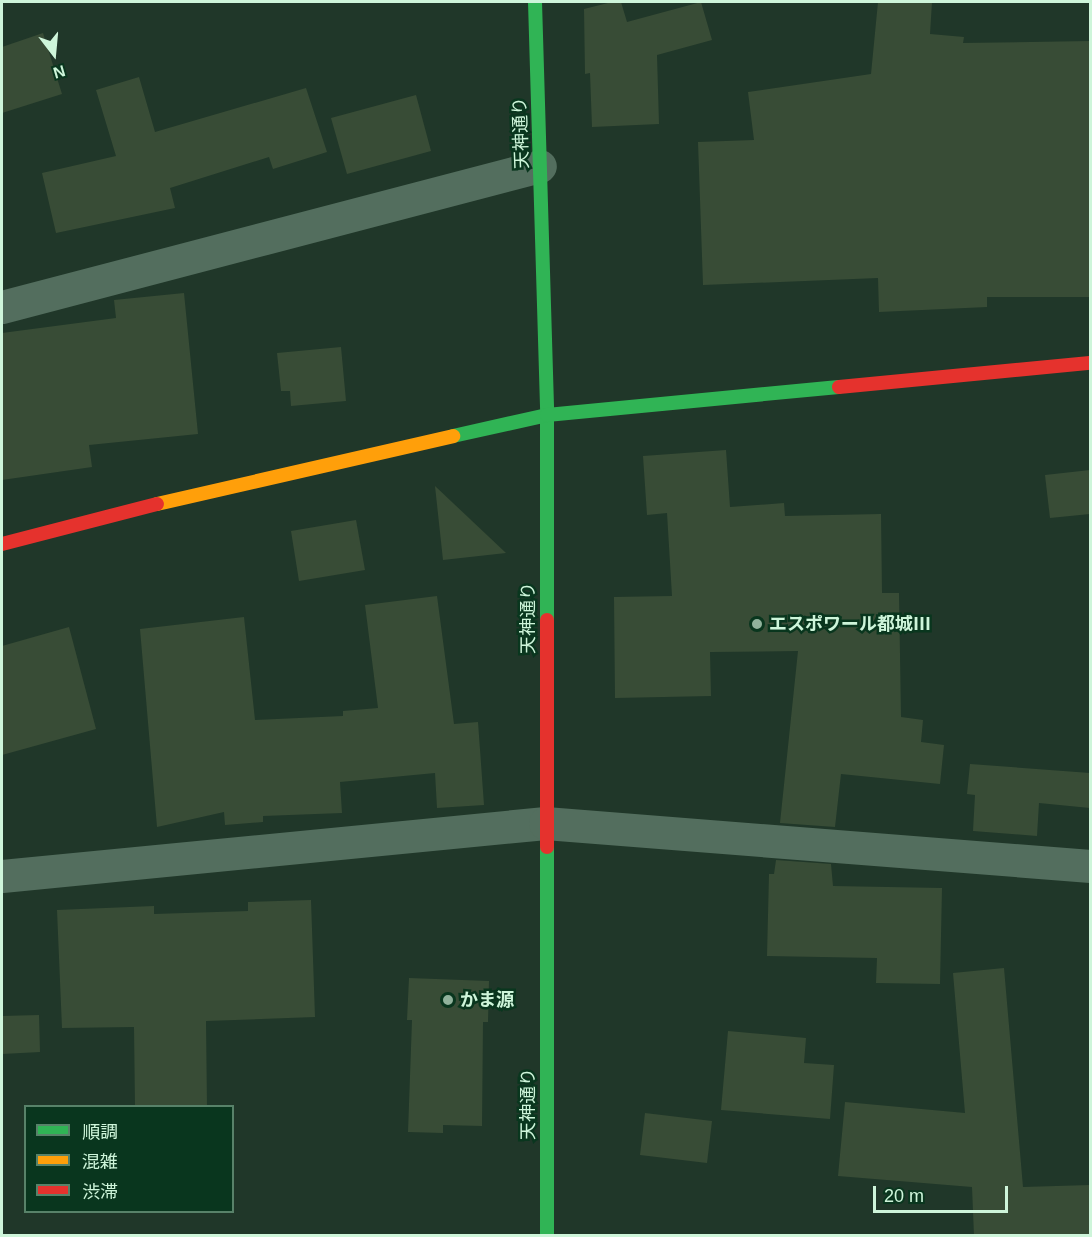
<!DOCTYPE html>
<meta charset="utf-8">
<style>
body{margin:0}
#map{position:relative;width:1092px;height:1237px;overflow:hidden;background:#203729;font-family:Helvetica,"Noto Sans JP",sans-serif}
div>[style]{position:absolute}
.building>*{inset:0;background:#384c36}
.street>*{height:33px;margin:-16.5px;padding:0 16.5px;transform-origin:16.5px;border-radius:16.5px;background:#536e5e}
.fast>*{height:14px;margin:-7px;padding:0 7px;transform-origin:7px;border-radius:7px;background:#30b455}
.slow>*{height:14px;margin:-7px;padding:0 7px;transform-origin:7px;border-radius:7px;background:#ff9f0a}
.jam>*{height:14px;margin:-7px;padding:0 7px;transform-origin:7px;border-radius:7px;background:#e5322d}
.dots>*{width:16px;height:16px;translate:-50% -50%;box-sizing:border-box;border:3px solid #09361e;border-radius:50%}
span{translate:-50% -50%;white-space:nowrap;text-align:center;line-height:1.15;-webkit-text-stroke:5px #09361e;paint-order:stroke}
.street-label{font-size:18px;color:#cef5da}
.poi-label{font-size:18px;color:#cef5da;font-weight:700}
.left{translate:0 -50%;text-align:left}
.frame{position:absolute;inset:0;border:3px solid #cef5da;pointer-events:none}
.legend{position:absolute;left:24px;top:1105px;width:210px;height:108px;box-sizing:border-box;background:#09361e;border:2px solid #588269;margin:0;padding:8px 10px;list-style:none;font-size:18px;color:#cef5da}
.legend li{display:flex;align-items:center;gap:12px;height:30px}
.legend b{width:30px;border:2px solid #588269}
.north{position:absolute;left:24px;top:24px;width:60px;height:60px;-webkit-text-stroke:4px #09361e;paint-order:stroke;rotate:164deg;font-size:16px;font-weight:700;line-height:24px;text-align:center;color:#cef5da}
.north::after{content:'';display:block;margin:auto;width:21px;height:27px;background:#cef5da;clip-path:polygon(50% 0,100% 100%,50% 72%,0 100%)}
.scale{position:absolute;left:873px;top:1186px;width:135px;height:27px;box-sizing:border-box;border:3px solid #cef5da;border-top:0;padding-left:8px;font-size:18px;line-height:21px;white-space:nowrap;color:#cef5da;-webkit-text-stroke:4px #09361e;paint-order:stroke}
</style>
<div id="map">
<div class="building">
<div style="clip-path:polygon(612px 2px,621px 2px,627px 22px,701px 2px,712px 40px,657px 55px,659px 124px,592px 127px,590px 73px,585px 74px,584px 9px)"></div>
<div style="clip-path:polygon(878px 2px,932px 2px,930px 34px,964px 37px,963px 43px,1090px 41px,1090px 297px,987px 297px,987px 307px,879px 312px,878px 278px,703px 285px,698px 142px,754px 140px,748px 92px,871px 74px)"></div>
<div style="clip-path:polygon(43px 33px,62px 94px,2px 113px,2px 47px)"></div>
<div style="clip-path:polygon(139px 77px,155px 132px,306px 88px,327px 152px,273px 169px,269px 157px,170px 188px,175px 208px,56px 233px,42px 173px,116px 156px,96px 90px)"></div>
<div style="clip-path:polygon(416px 95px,431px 151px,347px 174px,331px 118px)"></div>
<div style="clip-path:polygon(184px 293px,198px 434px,89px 445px,92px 467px,2px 480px,2px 333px,116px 318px,114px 300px)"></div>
<div style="clip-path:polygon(341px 347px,346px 401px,291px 406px,290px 391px,281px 391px,277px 353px)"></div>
<div style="clip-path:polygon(726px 450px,730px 507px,784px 503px,785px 516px,881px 514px,882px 593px,899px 593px,901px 717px,923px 720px,921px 742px,944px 745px,940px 784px,841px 774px,835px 827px,780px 823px,798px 651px,710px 652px,711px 696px,615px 698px,614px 597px,672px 596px,667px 513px,647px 515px,643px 456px)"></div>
<div style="clip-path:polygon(1090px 470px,1090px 514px,1050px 518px,1045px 475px)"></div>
<div style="clip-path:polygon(435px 486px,506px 553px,443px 560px)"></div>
<div style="clip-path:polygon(356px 520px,365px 570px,299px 581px,291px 531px)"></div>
<div style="clip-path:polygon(437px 596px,454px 724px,478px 722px,484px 805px,437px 808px,435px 773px,340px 782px,342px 813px,263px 816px,263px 822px,225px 825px,224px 812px,157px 827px,140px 629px,244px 617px,255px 720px,343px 716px,343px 711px,378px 708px,365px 605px)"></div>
<div style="clip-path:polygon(69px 627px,96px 729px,2px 755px,2px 646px)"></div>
<div style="clip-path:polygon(970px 764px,1090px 773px,1090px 808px,1039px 803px,1037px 836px,973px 831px,975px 795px,967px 794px)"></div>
<div style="clip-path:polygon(776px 860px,831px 864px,833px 886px,942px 888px,940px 984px,876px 983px,877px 958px,767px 956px,769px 874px,774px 874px)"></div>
<div style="clip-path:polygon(311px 900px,315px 1017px,206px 1021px,207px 1107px,135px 1107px,134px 1027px,62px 1028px,57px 910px,154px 906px,154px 914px,248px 911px,248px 902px)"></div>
<div style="clip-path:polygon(1004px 968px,1023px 1187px,1090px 1185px,1090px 1236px,974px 1236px,972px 1187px,838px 1176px,845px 1102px,965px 1113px,953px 973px)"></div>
<div style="clip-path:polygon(409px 978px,489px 981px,488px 1022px,483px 1022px,482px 1126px,443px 1125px,443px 1133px,408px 1132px,412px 1020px,407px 1020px)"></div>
<div style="clip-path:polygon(39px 1015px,40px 1052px,2px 1054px,2px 1016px)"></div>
<div style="clip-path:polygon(728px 1031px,806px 1038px,804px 1063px,834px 1065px,830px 1119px,721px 1110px)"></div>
<div style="clip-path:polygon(645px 1113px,712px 1121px,707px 1163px,640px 1155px)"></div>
</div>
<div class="street">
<div style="left:2px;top:307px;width:556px;rotate:-14.69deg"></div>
<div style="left:2px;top:876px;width:546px;rotate:-5.57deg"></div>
<div style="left:545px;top:823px;width:547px;rotate:4.51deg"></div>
</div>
<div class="fast">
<div style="left:535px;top:2px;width:413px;rotate:88.3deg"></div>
<div style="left:547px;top:415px;width:205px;rotate:90deg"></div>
<div style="left:453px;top:436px;width:96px;rotate:-12.6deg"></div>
<div style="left:547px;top:415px;width:293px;rotate:-5.5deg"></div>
<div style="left:547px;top:847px;width:389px;rotate:90deg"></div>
</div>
<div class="slow">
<div style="left:157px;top:504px;width:304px;rotate:-12.9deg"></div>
</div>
<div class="jam">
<div style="left:839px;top:387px;width:252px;rotate:-5.5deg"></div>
<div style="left:2px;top:544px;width:160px;rotate:-14.5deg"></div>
<div style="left:547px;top:620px;width:227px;rotate:90deg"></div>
</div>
<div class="dots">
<div style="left:757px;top:624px;background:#91b29c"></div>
<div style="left:448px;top:1000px;background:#91b29c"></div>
</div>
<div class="street-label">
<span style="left:521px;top:133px;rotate:-92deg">天神通り</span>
<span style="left:528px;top:618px;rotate:-90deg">天神通り</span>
<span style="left:528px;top:1104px;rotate:-90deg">天神通り</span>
</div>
<div class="poi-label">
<span class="left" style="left:769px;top:624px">エスポワール都城Ⅲ</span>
<span class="left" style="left:460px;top:1000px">かま源</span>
</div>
<div class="frame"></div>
<ul class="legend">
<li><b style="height:8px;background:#30b455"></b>順調</li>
<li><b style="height:8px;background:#ff9f0a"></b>混雑</li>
<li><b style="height:8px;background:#e5322d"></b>渋滞</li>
</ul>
<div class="north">N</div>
<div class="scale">20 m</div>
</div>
